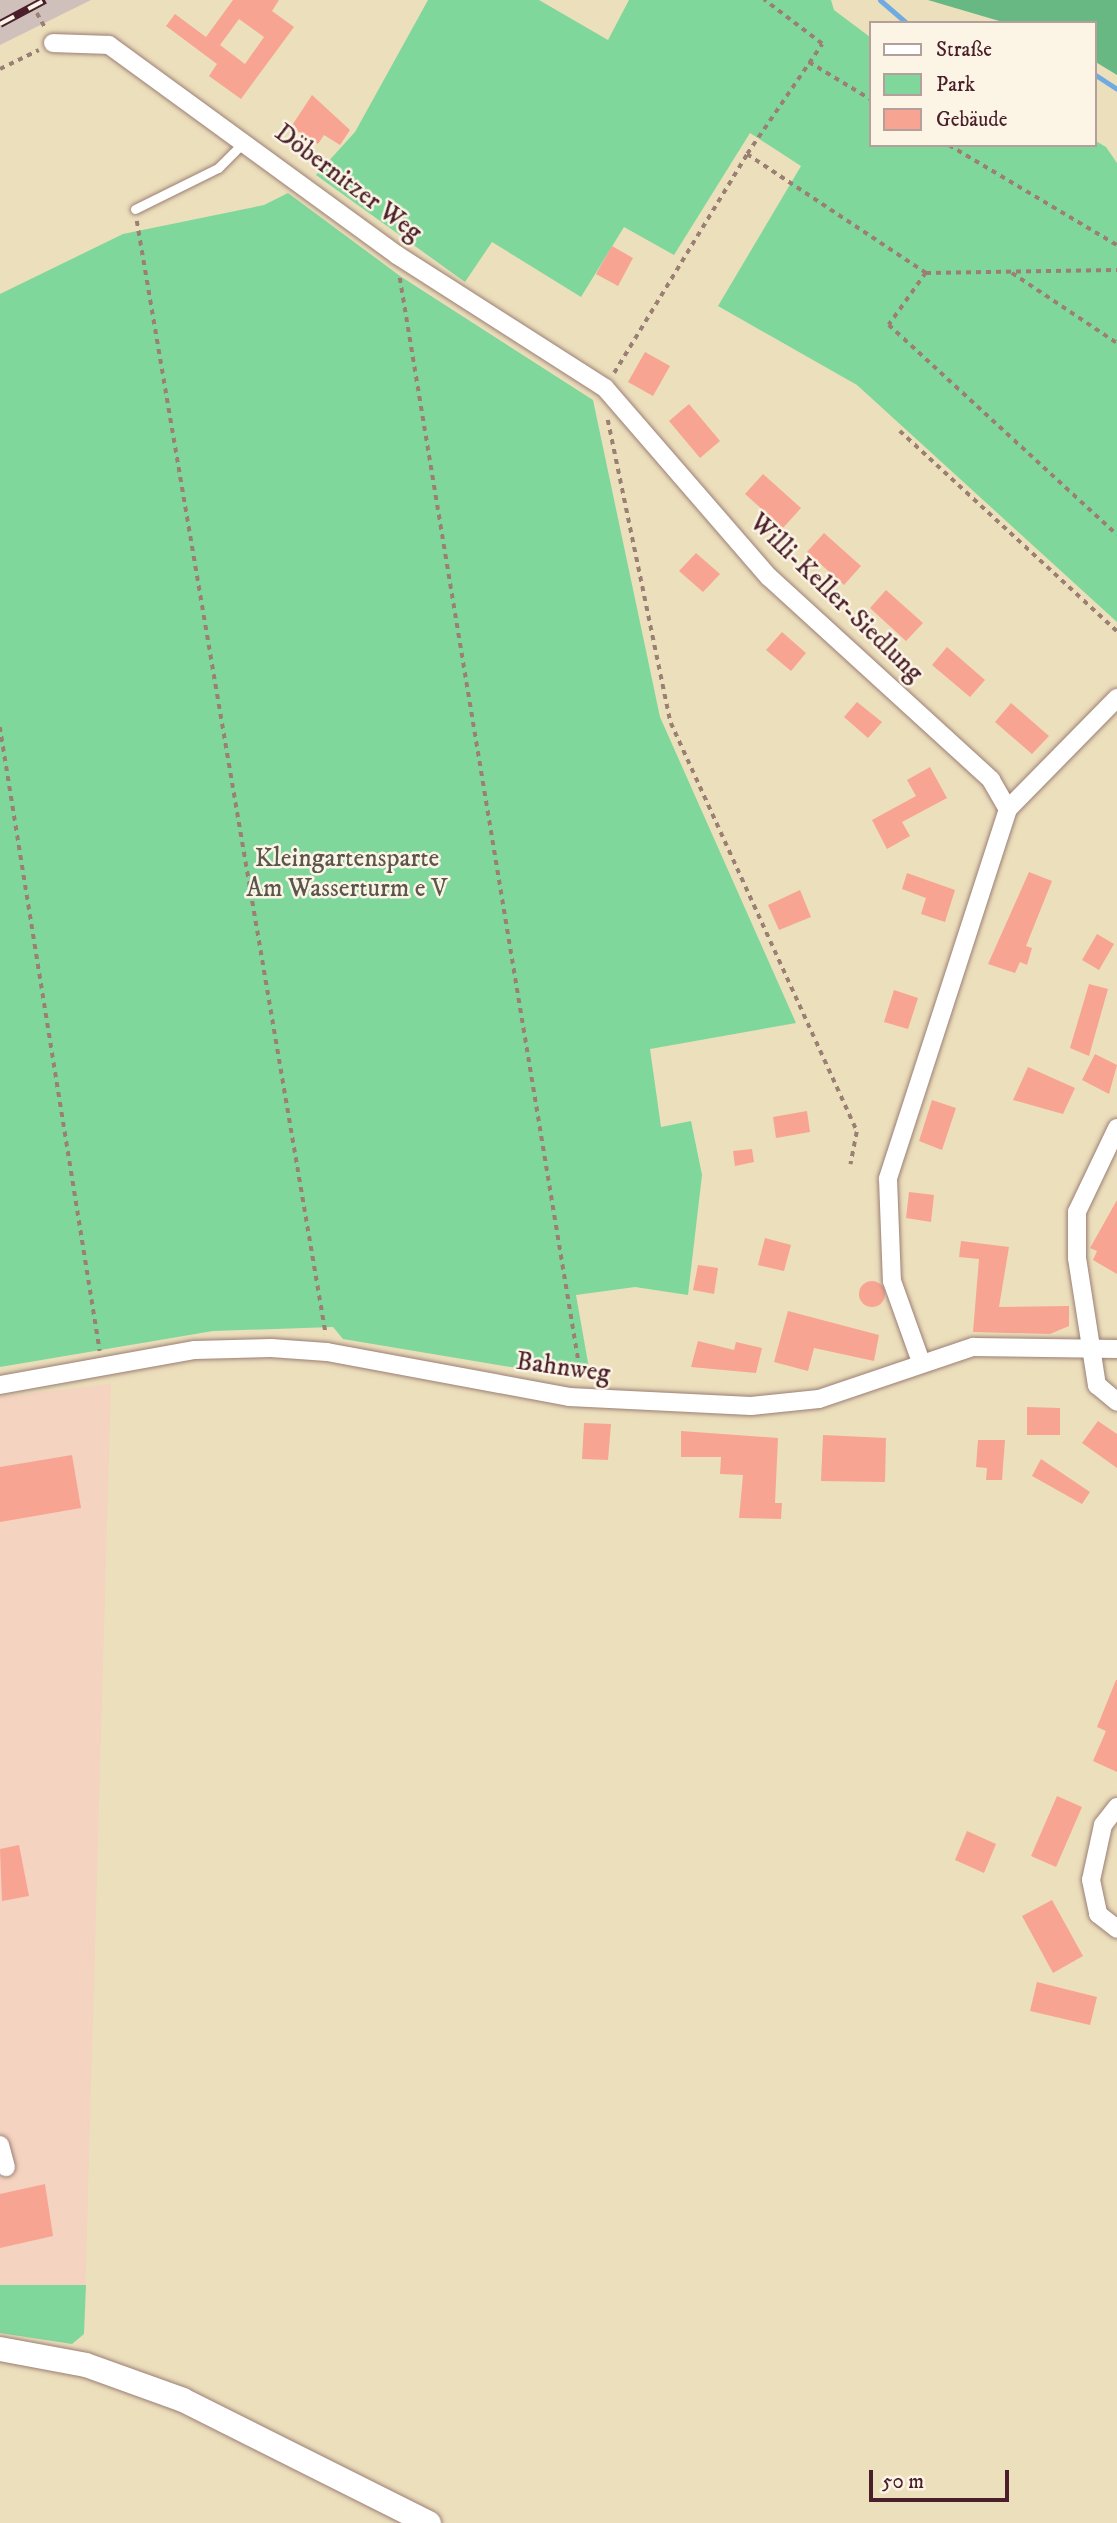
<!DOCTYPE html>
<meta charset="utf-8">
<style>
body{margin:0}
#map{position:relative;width:1117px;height:2523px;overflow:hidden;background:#ecdfbc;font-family:"IM FELL DW Pica",serif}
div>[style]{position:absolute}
.built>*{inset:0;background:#f4d3c0}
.industrial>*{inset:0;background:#d0c0bc}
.green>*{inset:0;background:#80d79b}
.forest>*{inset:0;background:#68b883}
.stream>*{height:5px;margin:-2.5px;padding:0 2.5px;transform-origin:2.5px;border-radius:2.5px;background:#6fabe0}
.building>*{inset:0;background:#f8a492}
.round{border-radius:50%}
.path>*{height:3.5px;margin-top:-1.75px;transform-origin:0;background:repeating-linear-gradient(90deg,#9b7f74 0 5px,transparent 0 10px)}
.roads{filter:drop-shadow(0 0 2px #9b7f74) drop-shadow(0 0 2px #9b7f74)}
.lane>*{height:9px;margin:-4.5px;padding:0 4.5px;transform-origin:4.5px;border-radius:4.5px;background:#fff}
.street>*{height:18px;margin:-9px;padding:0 9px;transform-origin:9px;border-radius:9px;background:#fff}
.secondary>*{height:24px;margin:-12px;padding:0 12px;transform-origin:12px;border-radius:12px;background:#fff}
.rail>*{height:8px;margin-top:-4px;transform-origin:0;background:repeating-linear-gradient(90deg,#fcf5e5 0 16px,#4a1f2b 0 32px);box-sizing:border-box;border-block:2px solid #4a1f2b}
span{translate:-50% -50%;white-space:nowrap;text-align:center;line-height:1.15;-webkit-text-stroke:5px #fcf5e5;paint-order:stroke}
.street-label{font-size:26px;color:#4a1f2b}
.park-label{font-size:26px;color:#5a564d}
.legend{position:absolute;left:869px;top:21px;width:228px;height:126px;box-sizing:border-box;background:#fcf5e5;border:2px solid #b59f9b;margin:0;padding:9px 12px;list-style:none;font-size:21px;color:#4a1f2b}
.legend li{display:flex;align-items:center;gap:14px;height:35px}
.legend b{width:35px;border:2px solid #b59f9b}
.scale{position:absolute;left:869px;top:2470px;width:140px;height:32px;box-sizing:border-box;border:4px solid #4a1f2b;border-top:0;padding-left:9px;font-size:21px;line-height:24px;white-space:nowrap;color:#4a1f2b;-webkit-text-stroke:5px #fcf5e5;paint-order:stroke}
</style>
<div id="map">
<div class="built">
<div style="clip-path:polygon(111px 1384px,84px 2334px,72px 2344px,0 2333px,0 1397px)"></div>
</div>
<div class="industrial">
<div style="clip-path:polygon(0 0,91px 0,0 45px)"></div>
</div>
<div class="green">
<div style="clip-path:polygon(428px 0,539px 0,608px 40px,629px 0,831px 0,834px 10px,870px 37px,870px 145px,1094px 145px,1094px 140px,1106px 147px,1117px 163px,1117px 622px,857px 385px,718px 306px,801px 166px,750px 133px,674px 255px,624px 227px,581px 297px,492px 242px,465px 282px,316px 175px,355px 132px)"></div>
<div style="clip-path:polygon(288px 193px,400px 276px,593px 400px,660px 717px,796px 1023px,650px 1049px,661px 1127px,691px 1121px,702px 1175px,688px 1295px,635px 1287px,576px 1295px,590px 1374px,576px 1373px,576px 1378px,343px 1339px,333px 1327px,213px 1331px,0 1367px,0 294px,123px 234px,264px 205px)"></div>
<div style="clip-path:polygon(0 2285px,86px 2285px,84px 2334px,72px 2344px,0 2333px)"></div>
</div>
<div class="forest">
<div style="clip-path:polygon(928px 0,1117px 0,1117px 75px,1094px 61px,1094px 23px,1006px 23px)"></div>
</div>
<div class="stream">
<div style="left:880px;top:0;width:35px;rotate:41deg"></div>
<div style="left:1094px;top:74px;width:27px;rotate:33deg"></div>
</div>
<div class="building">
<div style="clip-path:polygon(evenodd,233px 0,279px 0,272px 11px,294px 27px,241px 99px,209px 76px,217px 64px,166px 26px,175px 14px,206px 37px,233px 0,239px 19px,264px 37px,245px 64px,220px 45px,239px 19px)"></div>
<div style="clip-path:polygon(312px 95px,350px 130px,340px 145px,324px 135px,318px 144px,291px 127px)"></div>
<div style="clip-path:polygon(612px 246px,633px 258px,618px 286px,596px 274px)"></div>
<div style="clip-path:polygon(645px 352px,670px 366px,653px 396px,628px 382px)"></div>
<div style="clip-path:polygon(689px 404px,720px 441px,700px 458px,669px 421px)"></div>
<div style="clip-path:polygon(763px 474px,801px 508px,783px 528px,745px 494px)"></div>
<div style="clip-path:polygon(824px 533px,861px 566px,844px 585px,807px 552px)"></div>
<div style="clip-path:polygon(696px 553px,720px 574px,703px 592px,679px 571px)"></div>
<div style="clip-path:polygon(886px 590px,923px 623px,906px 641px,870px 608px)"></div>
<div style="clip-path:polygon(782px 632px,806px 653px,791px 671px,766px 650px)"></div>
<div style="clip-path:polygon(947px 647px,985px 680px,970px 697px,932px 665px)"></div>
<div style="clip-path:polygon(857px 702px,882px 722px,868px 738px,844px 717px)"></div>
<div style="clip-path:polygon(1011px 703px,1049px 736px,1032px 754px,995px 722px)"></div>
<div style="clip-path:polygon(930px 767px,947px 798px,902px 822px,910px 836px,887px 849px,872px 820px,916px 796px,907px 780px)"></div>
<div style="clip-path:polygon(1029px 872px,1052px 881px,1026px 946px,1032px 948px,1027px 965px,1020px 962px,1015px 973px,988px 964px)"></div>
<div style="clip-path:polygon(907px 873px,955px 890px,945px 922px,921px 914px,926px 898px,902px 889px)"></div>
<div style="clip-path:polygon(800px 890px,811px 917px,779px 930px,768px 905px)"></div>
<div style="clip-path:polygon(1097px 934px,1114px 944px,1099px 970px,1082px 960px)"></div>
<div style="clip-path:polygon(1089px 984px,1108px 989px,1089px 1056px,1070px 1048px)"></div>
<div style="clip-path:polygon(894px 990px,918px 998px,908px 1029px,884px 1022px)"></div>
<div style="clip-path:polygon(1095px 1054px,1117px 1065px,1109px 1094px,1082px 1080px)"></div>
<div style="clip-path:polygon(1028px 1067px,1075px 1088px,1063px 1114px,1013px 1100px)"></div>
<div style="clip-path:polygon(932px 1100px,956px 1108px,942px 1150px,919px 1141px)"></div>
<div style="clip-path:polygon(807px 1111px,810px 1132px,776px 1138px,773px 1117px)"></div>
<div style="clip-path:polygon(752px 1149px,754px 1162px,735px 1166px,733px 1151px)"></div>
<div style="clip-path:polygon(909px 1192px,934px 1195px,931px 1222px,906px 1218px)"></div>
<div style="clip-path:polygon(1117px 1200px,1117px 1274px,1093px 1260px,1097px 1251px,1090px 1248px)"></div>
<div style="clip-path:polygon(765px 1238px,791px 1245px,784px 1271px,758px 1265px)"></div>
<div style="clip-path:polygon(961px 1241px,1009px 1247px,999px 1307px,1069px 1306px,1069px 1326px,1050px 1334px,973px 1332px,979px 1259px,959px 1257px)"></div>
<div style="clip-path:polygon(698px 1265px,718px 1268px,714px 1294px,693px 1290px)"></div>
<div class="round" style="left:859px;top:1281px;width:26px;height:26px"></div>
<div style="clip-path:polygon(788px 1311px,879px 1335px,874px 1361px,814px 1348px,808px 1371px,774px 1362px)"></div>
<div style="clip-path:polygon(698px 1341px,734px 1350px,736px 1342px,762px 1348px,756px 1373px,691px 1367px)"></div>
<div style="clip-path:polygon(1027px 1407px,1060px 1408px,1060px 1435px,1027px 1435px)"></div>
<div style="clip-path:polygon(1098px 1421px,1117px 1434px,1117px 1468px,1082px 1443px)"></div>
<div style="clip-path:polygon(584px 1423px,611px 1424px,608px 1460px,582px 1459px)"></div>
<div style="clip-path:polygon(681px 1431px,778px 1438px,775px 1503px,782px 1503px,781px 1519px,739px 1518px,743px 1475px,720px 1474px,721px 1457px,681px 1457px)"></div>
<div style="clip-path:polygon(823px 1435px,886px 1438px,885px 1482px,821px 1481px)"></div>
<div style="clip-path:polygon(978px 1440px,1005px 1440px,1002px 1480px,986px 1480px,987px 1468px,976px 1467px)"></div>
<div style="clip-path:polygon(72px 1455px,81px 1508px,0 1522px,0 1467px)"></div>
<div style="clip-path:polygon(1041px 1459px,1090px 1492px,1082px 1504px,1032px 1476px)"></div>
<div style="clip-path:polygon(1116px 1680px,1117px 1680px,1117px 1772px,1093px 1761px,1106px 1731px,1097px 1727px)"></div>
<div style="clip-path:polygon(1057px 1796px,1082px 1807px,1056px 1867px,1031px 1856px)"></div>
<div style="clip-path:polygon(967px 1831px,996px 1844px,984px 1873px,955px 1860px)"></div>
<div style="clip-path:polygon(19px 1845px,29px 1896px,2px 1901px,0 1849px)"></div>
<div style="clip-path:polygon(1052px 1900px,1083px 1956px,1053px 1973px,1022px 1916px)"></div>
<div style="clip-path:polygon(1037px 1982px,1097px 1997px,1090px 2025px,1030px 2011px)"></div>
<div style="clip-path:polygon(45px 2184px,53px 2236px,0 2248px,0 2194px)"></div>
</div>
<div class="path">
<div style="left:37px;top:13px;width:18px;rotate:61deg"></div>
<div style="left:809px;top:62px;width:71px;rotate:31.2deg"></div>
<div style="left:0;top:69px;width:43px;rotate:-26deg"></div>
<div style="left:949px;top:145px;width:196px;rotate:30.8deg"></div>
<div style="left:747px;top:154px;width:133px;rotate:-55.7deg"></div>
<div style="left:822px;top:44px;width:73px;rotate:-142.8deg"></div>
<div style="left:137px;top:221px;width:1130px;rotate:80.37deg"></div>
<div style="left:926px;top:273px;width:64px;rotate:125.4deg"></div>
<div style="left:889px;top:325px;width:310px;rotate:42.6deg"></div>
<div style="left:1012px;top:273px;width:126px;rotate:33.7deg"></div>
<div style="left:400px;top:278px;width:1119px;rotate:80.64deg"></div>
<div style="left:614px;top:373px;width:256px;rotate:-58.7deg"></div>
<div style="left:747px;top:154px;width:215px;rotate:33.6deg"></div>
<div style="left:926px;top:273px;width:191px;rotate:-0.9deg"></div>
<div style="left:608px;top:420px;width:309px;rotate:78.3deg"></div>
<div style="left:671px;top:723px;width:449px;rotate:65.5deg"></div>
<div style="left:857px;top:1132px;width:33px;rotate:101deg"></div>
<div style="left:900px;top:431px;width:295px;rotate:42.7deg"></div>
<div style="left:0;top:727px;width:632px;rotate:80.9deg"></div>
</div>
<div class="roads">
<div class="lane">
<div style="left:135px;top:209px;width:93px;rotate:-26.3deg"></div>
<div style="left:218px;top:168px;width:38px;rotate:-45deg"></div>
</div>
<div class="street">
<div style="left:53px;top:43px;width:56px;rotate:2deg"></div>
<div style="left:109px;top:45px;width:356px;rotate:36.1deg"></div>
<div style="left:397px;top:255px;width:247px;rotate:32.6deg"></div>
<div style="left:605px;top:388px;width:250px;rotate:49.1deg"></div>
<div style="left:769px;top:577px;width:301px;rotate:42.4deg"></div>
<div style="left:991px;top:780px;width:34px;rotate:60deg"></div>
<div style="left:1008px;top:809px;width:389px;rotate:108deg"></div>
<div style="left:888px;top:1179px;width:102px;rotate:87.8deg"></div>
<div style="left:892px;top:1281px;width:86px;rotate:70.3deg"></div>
<div style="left:1008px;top:809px;width:156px;rotate:-45.5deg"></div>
<div style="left:1117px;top:1128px;width:93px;rotate:115.5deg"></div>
<div style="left:1077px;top:1212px;width:46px;rotate:90deg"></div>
<div style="left:1077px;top:1258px;width:129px;rotate:81.1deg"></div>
<div style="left:1097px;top:1385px;width:26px;rotate:40deg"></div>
<div style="left:0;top:1385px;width:198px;rotate:-10.2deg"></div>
<div style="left:195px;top:1350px;width:76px;rotate:-1.5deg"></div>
<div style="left:271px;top:1348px;width:56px;rotate:4.1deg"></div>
<div style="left:327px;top:1352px;width:246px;rotate:10.5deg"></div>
<div style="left:569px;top:1397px;width:182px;rotate:2.8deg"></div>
<div style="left:751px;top:1406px;width:68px;rotate:-5.9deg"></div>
<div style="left:819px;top:1399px;width:163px;rotate:-18.7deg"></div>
<div style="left:973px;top:1347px;width:144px;rotate:0.8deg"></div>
<div style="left:1117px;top:1807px;width:23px;rotate:128deg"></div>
<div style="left:1103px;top:1825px;width:56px;rotate:102.3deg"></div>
<div style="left:1091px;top:1880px;width:35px;rotate:78deg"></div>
<div style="left:1098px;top:1914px;width:24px;rotate:38deg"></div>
<div style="left:0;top:2145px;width:23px;rotate:75deg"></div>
</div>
<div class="secondary">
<div style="left:0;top:2349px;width:87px;rotate:10.5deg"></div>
<div style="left:86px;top:2365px;width:103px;rotate:19.8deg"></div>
<div style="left:183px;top:2400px;width:275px;rotate:26.6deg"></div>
</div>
</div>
<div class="rail">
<div style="left:0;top:24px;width:51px;rotate:-28.1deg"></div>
</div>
<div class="street-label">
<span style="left:348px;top:183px;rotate:37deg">Döbernitzer Weg</span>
<span style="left:836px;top:598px;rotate:44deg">Willi-Keller-Siedlung</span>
<span style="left:563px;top:1368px;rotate:8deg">Bahnweg</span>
</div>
<div class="park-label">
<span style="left:347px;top:874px">Kleingartensparte<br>Am Wasserturm e V</span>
</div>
<ul class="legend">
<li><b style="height:9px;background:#fff"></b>Straße</li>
<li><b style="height:19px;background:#80d79b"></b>Park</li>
<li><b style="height:19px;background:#f8a492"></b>Gebäude</li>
</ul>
<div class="scale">50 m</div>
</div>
